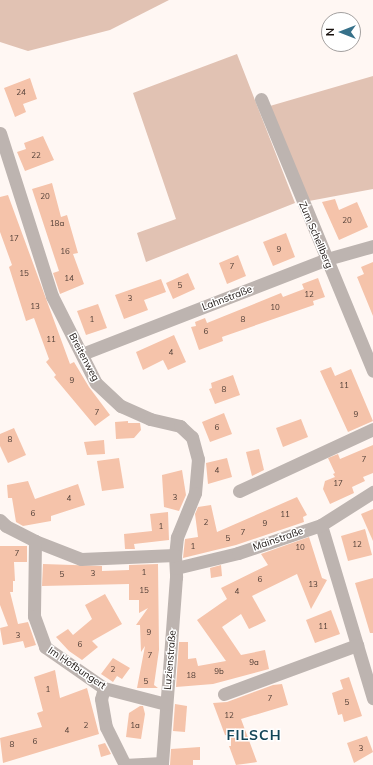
<!DOCTYPE html>
<meta charset="utf-8">
<style>
body{margin:0}
#map{position:relative;width:373px;height:765px;overflow:hidden;background:#fff7f3;font-family:Mulish,sans-serif}
div>[style]{position:absolute}
.green>*{inset:0;background:#e1c2b3}
.building>*{inset:0;background:#f5c3aa}
.street>*{height:13px;margin:-6.5px;padding:0 6.5px;transform-origin:6.5px;border-radius:6.5px;background:#bdb4b0}
span{translate:-50% -50%;white-space:nowrap;text-align:center;line-height:1.15;-webkit-text-stroke:3px #fff;paint-order:stroke}
.number-label{font-size:8px;color:#503e36}
.number-label span{-webkit-text-stroke-width:0}
.street-label{font-size:10px;color:#19120f}
.district-label{font-size:14px;color:#134456;font-weight:700;letter-spacing:1px}
.north{position:absolute;left:321px;top:12px;width:40px;height:40px;box-sizing:border-box;background:#fff;border:1px solid #a3a09f;border-radius:50%;rotate:270deg;font-size:11px;font-weight:700;line-height:16px;text-align:center;color:#19120f}
.north::after{content:'';display:block;margin:auto;width:14px;height:18px;background:#37718a;clip-path:polygon(50% 0,100% 100%,50% 72%,0 100%)}
</style>
<div id="map">
<div class="green">
<div style="clip-path:polygon(0 0,169px 0,110px 30px,28px 51px,0 42px)"></div>
<div style="clip-path:polygon(237px 54px,295px 203px,146px 262px,137px 233px,176px 219px,133px 93px)"></div>
<div style="clip-path:polygon(373px 76px,373px 189px,309px 201px,263px 108px)"></div>
</div>
<div class="building">
<div style="clip-path:polygon(30px 78px,37px 99px,23px 104px,26px 112px,15px 117px,4px 88px)"></div>
<div style="clip-path:polygon(43px 136px,54px 160px,25px 171px,17px 152px,26px 149px,24px 143px)"></div>
<div style="clip-path:polygon(52px 183px,61px 217px,67px 215px,78px 253px,73px 254px,84px 284px,60px 294px,53px 273px,59px 271px,32px 189px)"></div>
<div style="clip-path:polygon(8px 195px,70px 364px,74px 362px,89px 387px,110px 415px,95px 426px,54px 377px,56px 375px,46px 362px,49px 359px,34px 318px,26px 321px,9px 267px,12px 265px,0 232px,0 197px)"></div>
<div style="clip-path:polygon(335px 199px,339px 210px,357px 202px,368px 227px,339px 240px,322px 202px)"></div>
<div style="clip-path:polygon(286px 233px,295px 257px,273px 266px,263px 242px)"></div>
<div style="clip-path:polygon(238px 255px,246px 276px,227px 284px,219px 263px)"></div>
<div style="clip-path:polygon(373px 262px,373px 316px,357px 277px,364px 274px,361px 267px)"></div>
<div style="clip-path:polygon(188px 273px,195px 289px,173px 299px,166px 283px)"></div>
<div style="clip-path:polygon(318px 278px,325px 297px,313px 301px,314px 305px,222px 337px,223px 341px,199px 350px,191px 327px,196px 326px,195px 322px,205px 318px,207px 323px,281px 293px,283px 297px,304px 289px,302px 284px)"></div>
<div style="clip-path:polygon(161px 279px,166px 292px,144px 300px,148px 310px,124px 319px,115px 295px)"></div>
<div style="clip-path:polygon(98px 304px,107px 328px,86px 335px,77px 311px)"></div>
<div style="clip-path:polygon(174px 335px,186px 362px,168px 370px,163px 360px,143px 370px,136px 352px)"></div>
<div style="clip-path:polygon(331px 367px,335px 376px,351px 369px,373px 421px,348px 432px,320px 371px)"></div>
<div style="clip-path:polygon(233px 375px,240px 395px,215px 404px,209px 389px,212px 388px,211px 383px)"></div>
<div style="clip-path:polygon(224px 413px,232px 434px,210px 442px,202px 422px)"></div>
<div style="clip-path:polygon(301px 419px,308px 437px,283px 447px,276px 428px)"></div>
<div style="clip-path:polygon(128px 421px,128px 423px,140px 423px,141px 430px,134px 438px,116px 439px,115px 422px)"></div>
<div style="clip-path:polygon(14px 428px,26px 455px,8px 463px,0 446px,0 434px)"></div>
<div style="clip-path:polygon(104px 440px,105px 454px,87px 455px,84px 442px)"></div>
<div style="clip-path:polygon(373px 445px,373px 473px,363px 477px,365px 481px,352px 487px,354px 493px,330px 504px,323px 489px,325px 481px,335px 477px,333px 474px,335px 473px,328px 458px,338px 454px,340px 459px)"></div>
<div style="clip-path:polygon(259px 449px,264px 470px,252px 476px,246px 452px)"></div>
<div style="clip-path:polygon(119px 458px,124px 488px,102px 491px,97px 461px)"></div>
<div style="clip-path:polygon(227px 458px,232px 477px,208px 484px,206px 463px)"></div>
<div style="clip-path:polygon(182px 470px,186px 495px,179px 511px,164px 507px,162px 475px)"></div>
<div style="clip-path:polygon(28px 481px,35px 499px,78px 484px,85px 505px,51px 516px,51px 521px,23px 526px,16px 522px,12px 498px,8px 498px,7px 485px)"></div>
<div style="clip-path:polygon(297px 497px,307px 515px,303px 517px,304px 522px,236px 545px,183px 558px,185px 539px,198px 537px,195px 514px,198px 507px,211px 505px,217px 532px)"></div>
<div style="clip-path:polygon(373px 509px,373px 541px,361px 514px)"></div>
<div style="clip-path:polygon(168px 512px,169px 540px,134px 544px,135px 549px,125px 549px,124px 534px,152px 531px,150px 514px)"></div>
<div style="clip-path:polygon(365px 529px,372px 555px,348px 561px,341px 536px)"></div>
<div style="clip-path:polygon(309px 537px,322px 578px,327px 580px,311px 609px,297px 574px,252px 596px,266px 621px,249px 629px,241px 614px,222px 627px,241px 655px,265px 650px,269px 669px,213px 684px,176px 687px,179px 642px,188px 642px,188px 659px,196px 658px,198px 666px,226px 661px,197px 620px,227px 599px,221px 588px,268px 565px,261px 554px)"></div>
<div style="clip-path:polygon(0 546px,27px 546px,27px 562px,14px 562px,15px 581px,13px 581px,13px 592px,10px 592px,18px 624px,28px 622px,36px 645px,25px 648px,23px 641px,3px 645px,0 628px,8px 626px,0 605px)"></div>
<div style="clip-path:polygon(43px 564px,102px 566px,102px 571px,129px 570px,129px 565px,158px 564px,159px 650px,154px 685px,158px 688px,137px 688px,145px 646px,141px 652px,140px 625px,136px 625px,148px 608px,139px 613px,139px 600px,129px 600px,129px 584px,42px 586px)"></div>
<div style="clip-path:polygon(221px 565px,222px 576px,211px 578px,210px 568px)"></div>
<div style="clip-path:polygon(373px 578px,373px 633px,370px 633px,355px 583px)"></div>
<div style="clip-path:polygon(105px 594px,122px 624px,92px 641px,98px 647px,82px 660px,69px 651px,56px 637px,68px 629px,73px 635px,92px 619px,85px 605px)"></div>
<div style="clip-path:polygon(331px 610px,340px 634px,315px 643px,306px 620px)"></div>
<div style="clip-path:polygon(113px 658px,130px 668px,122px 679px,117px 676px,113px 682px,101px 674px)"></div>
<div style="clip-path:polygon(55px 670px,60px 698px,87px 688px,99px 734px,3px 763px,0 738px,42px 727px,37px 713px,43px 711px,34px 677px)"></div>
<div style="clip-path:polygon(349px 677px,362px 716px,344px 722px,342px 714px,338px 715px,332px 693px,343px 689px,340px 680px)"></div>
<div style="clip-path:polygon(282px 684px,288px 705px,241px 719px,257px 762px,236px 765px,229px 746px,231px 746px,231px 736px,225px 735px,213px 703px,227px 702px,273px 685px)"></div>
<div style="clip-path:polygon(175px 704px,187px 706px,185px 732px,173px 731px)"></div>
<div style="clip-path:polygon(140px 706px,143px 706px,145px 714px,141px 739px,126px 737px,129px 713px)"></div>
<div style="clip-path:polygon(367px 736px,373px 752px,354px 763px,347px 743px)"></div>
<div style="clip-path:polygon(105px 743px,111px 754px,101px 757px,98px 745px)"></div>
<div style="clip-path:polygon(200px 747px,200px 760px,193px 760px,193px 765px,170px 765px,171px 749px)"></div>
</div>
<div class="street">
<div style="left:261px;top:99px;width:294px;rotate:67.6deg"></div>
<div style="left:0;top:133px;width:171px;rotate:72.3deg"></div>
<div style="left:52px;top:296px;width:97px;rotate:63.2deg"></div>
<div style="left:96px;top:383px;width:34px;rotate:43deg"></div>
<div style="left:121px;top:406px;width:32px;rotate:24deg"></div>
<div style="left:150px;top:419px;width:31px;rotate:13deg"></div>
<div style="left:180px;top:426px;width:16px;rotate:43deg"></div>
<div style="left:192px;top:437px;width:23px;rotate:75deg"></div>
<div style="left:198px;top:459px;width:34px;rotate:95deg"></div>
<div style="left:195px;top:493px;width:48px;rotate:112.2deg"></div>
<div style="left:177px;top:537px;width:18px;rotate:96deg"></div>
<div style="left:175px;top:555px;width:22px;rotate:87deg"></div>
<div style="left:176px;top:577px;width:189px;rotate:94.3deg"></div>
<div style="left:82px;top:354px;width:263px;rotate:-21.2deg"></div>
<div style="left:327px;top:259px;width:48px;rotate:-15.8deg"></div>
<div style="left:239px;top:491px;width:148px;rotate:-24.8deg"></div>
<div style="left:0;top:520px;width:8px;rotate:45deg"></div>
<div style="left:6px;top:526px;width:33px;rotate:27deg"></div>
<div style="left:35px;top:541px;width:49px;rotate:21.4deg"></div>
<div style="left:81px;top:559px;width:94px;rotate:-2.4deg"></div>
<div style="left:321px;top:525px;width:181px;rotate:73.3deg"></div>
<div style="left:35px;top:541px;width:75px;rotate:90.8deg"></div>
<div style="left:34px;top:616px;width:33px;rotate:70deg"></div>
<div style="left:45px;top:647px;width:72px;rotate:34.8deg"></div>
<div style="left:104px;top:688px;width:64px;rotate:14.5deg"></div>
<div style="left:176px;top:568px;width:64px;rotate:-13.6deg"></div>
<div style="left:238px;top:553px;width:88px;rotate:-18.6deg"></div>
<div style="left:321px;top:525px;width:62px;rotate:-32.4deg"></div>
<div style="left:104px;top:688px;width:11px;rotate:105deg"></div>
<div style="left:101px;top:699px;width:28px;rotate:80deg"></div>
<div style="left:106px;top:727px;width:42px;rotate:63.4deg"></div>
<div style="left:224px;top:694px;width:142px;rotate:-20.2deg"></div>
<div style="left:124px;top:765px;width:38px;rotate:-3deg"></div>
</div>
<div class="number-label">
<span style="left:21px;top:93px">24</span>
<span style="left:36px;top:156px">22</span>
<span style="left:45px;top:197px">20</span>
<span style="left:347px;top:221px">20</span>
<span style="left:57px;top:224px">18a</span>
<span style="left:14px;top:239px">17</span>
<span style="left:279px;top:250px">9</span>
<span style="left:65px;top:252px">16</span>
<span style="left:232px;top:267px">7</span>
<span style="left:24px;top:274px">15</span>
<span style="left:69px;top:279px">14</span>
<span style="left:180px;top:286px">5</span>
<span style="left:309px;top:295px">12</span>
<span style="left:130px;top:299px">3</span>
<span style="left:35px;top:307px">13</span>
<span style="left:275px;top:308px">10</span>
<span style="left:92px;top:320px">1</span>
<span style="left:243px;top:320px">8</span>
<span style="left:206px;top:332px">6</span>
<span style="left:51px;top:340px">11</span>
<span style="left:171px;top:353px">4</span>
<span style="left:72px;top:381px">9</span>
<span style="left:344px;top:386px">11</span>
<span style="left:224px;top:390px">8</span>
<span style="left:97px;top:413px">7</span>
<span style="left:356px;top:415px">9</span>
<span style="left:217px;top:428px">6</span>
<span style="left:10px;top:440px">8</span>
<span style="left:364px;top:460px">7</span>
<span style="left:217px;top:471px">4</span>
<span style="left:338px;top:484px">17</span>
<span style="left:175px;top:498px">3</span>
<span style="left:69px;top:499px">4</span>
<span style="left:33px;top:514px">6</span>
<span style="left:285px;top:515px">11</span>
<span style="left:206px;top:523px">2</span>
<span style="left:265px;top:524px">9</span>
<span style="left:161px;top:527px">1</span>
<span style="left:243px;top:533px">7</span>
<span style="left:228px;top:539px">5</span>
<span style="left:357px;top:545px">12</span>
<span style="left:193px;top:547px">1</span>
<span style="left:300px;top:548px">10</span>
<span style="left:17px;top:554px">7</span>
<span style="left:144px;top:573px">1</span>
<span style="left:93px;top:574px">3</span>
<span style="left:62px;top:575px">5</span>
<span style="left:260px;top:580px">6</span>
<span style="left:313px;top:585px">13</span>
<span style="left:144px;top:591px">15</span>
<span style="left:237px;top:592px">4</span>
<span style="left:323px;top:627px">11</span>
<span style="left:149px;top:633px">9</span>
<span style="left:18px;top:636px">3</span>
<span style="left:80px;top:645px">6</span>
<span style="left:150px;top:656px">7</span>
<span style="left:254px;top:663px">9a</span>
<span style="left:113px;top:670px">2</span>
<span style="left:219px;top:672px">9b</span>
<span style="left:191px;top:676px">18</span>
<span style="left:146px;top:682px">5</span>
<span style="left:48px;top:690px">1</span>
<span style="left:270px;top:699px">7</span>
<span style="left:347px;top:703px">5</span>
<span style="left:229px;top:716px">12</span>
<span style="left:86px;top:726px">2</span>
<span style="left:135px;top:726px">1a</span>
<span style="left:67px;top:731px">4</span>
<span style="left:35px;top:742px">6</span>
<span style="left:12px;top:745px">8</span>
<span style="left:361px;top:749px">3</span>
</div>
<div class="street-label">
<span style="left:316px;top:235px;rotate:67deg">Zum Schellberg</span>
<span style="left:227px;top:298px;rotate:-21deg">Lahnstraße</span>
<span style="left:84px;top:357px;rotate:62deg">Breitenweg</span>
<span style="left:278px;top:539px;rotate:-19deg">Mainstraße</span>
<span style="left:170px;top:660px;rotate:-85deg">Luzienstraße</span>
<span style="left:77px;top:668px;rotate:34deg">Im Hofbungert</span>
</div>
<div class="district-label">
<span style="left:254px;top:735px">FILSCH</span>
</div>
<div class="north">N</div>
</div>
